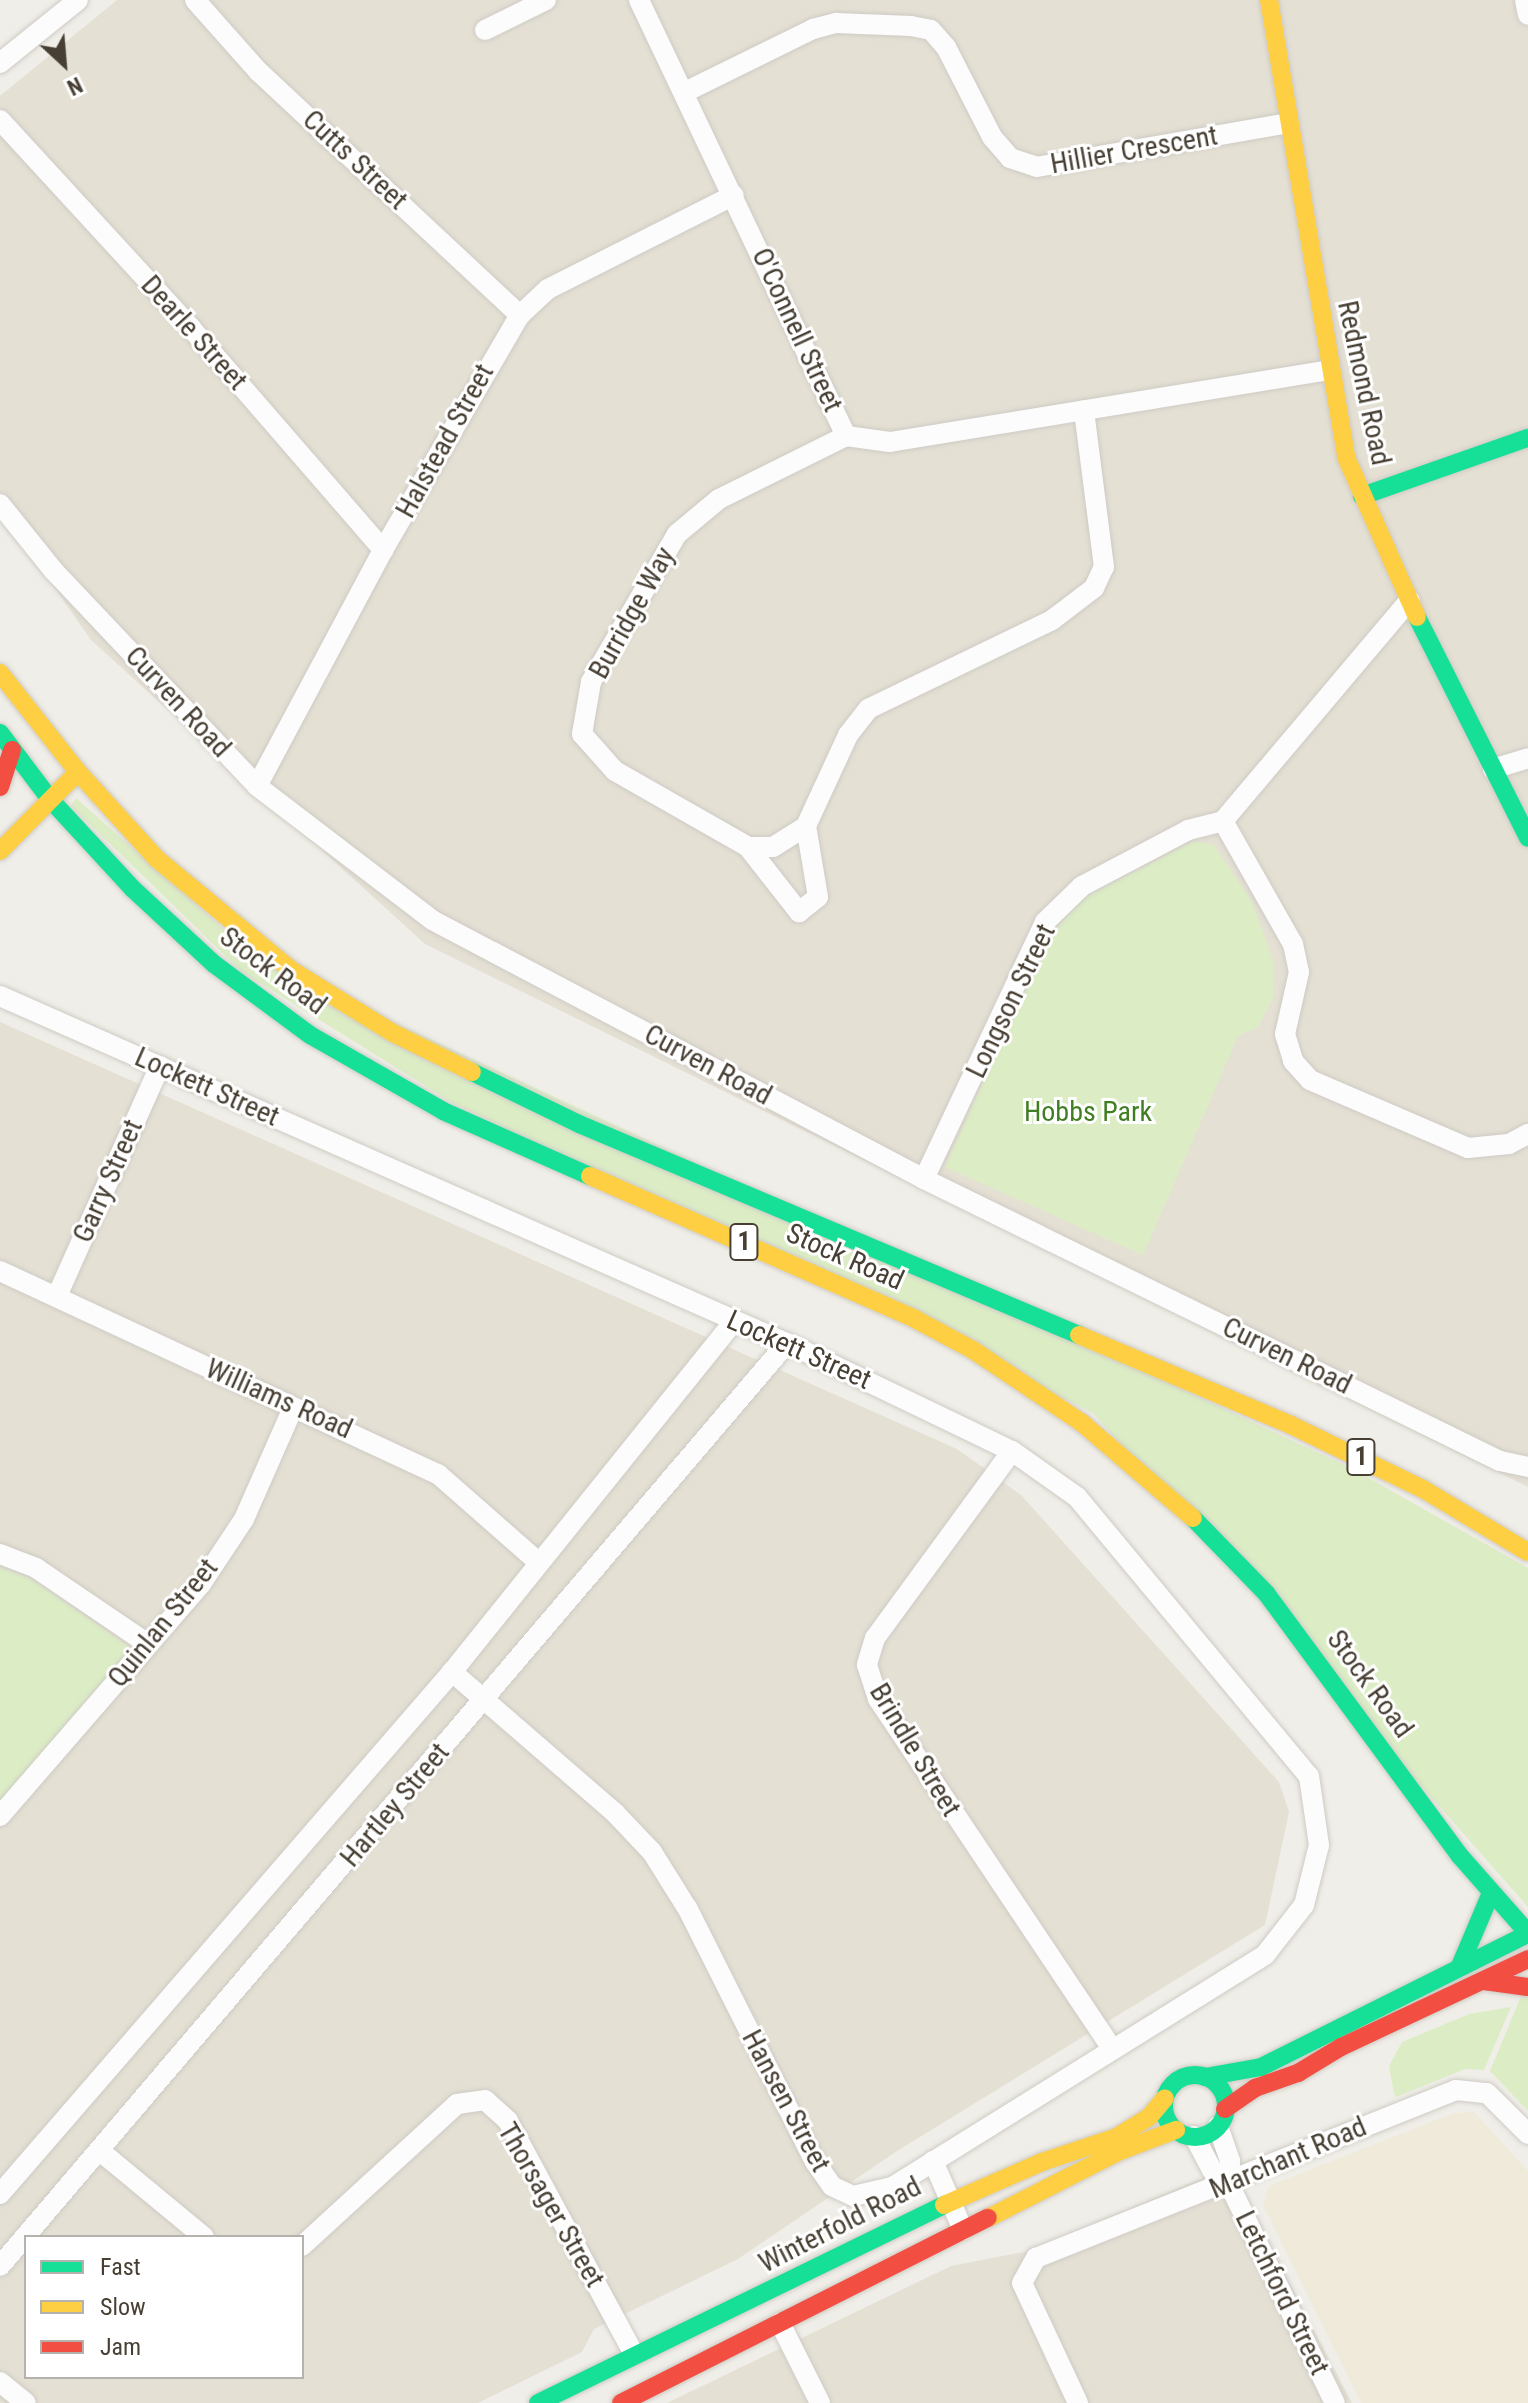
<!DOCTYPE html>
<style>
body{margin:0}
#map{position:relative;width:1528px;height:2403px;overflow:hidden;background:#f0eee8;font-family:"Roboto Condensed",sans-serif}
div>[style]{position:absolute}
.residential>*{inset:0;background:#e5e0d4}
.education>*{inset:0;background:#efead9}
.green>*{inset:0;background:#dcedc5}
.roads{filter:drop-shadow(0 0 2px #cecbc5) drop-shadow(0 0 2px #cecbc5)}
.street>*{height:20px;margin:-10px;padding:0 10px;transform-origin:10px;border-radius:10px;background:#fdfcfc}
.fast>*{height:18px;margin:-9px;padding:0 9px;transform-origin:9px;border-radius:9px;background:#16e098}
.fast>.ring{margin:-9px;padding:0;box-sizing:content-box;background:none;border:18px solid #16e098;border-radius:50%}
.slow>*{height:18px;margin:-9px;padding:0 9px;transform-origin:9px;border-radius:9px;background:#ffcf43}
.jam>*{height:18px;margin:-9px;padding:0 9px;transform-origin:9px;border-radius:9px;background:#f24e42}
span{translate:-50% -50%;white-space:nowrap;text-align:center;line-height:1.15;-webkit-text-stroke:6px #fff;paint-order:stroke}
.shield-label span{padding:2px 6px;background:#fff;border:2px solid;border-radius:6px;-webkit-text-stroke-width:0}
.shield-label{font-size:26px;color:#473f33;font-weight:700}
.street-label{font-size:28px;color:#473f33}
.park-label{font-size:28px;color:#417e21}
.legend{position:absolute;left:24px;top:2235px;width:280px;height:144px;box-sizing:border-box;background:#fff;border:2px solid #b5b2ad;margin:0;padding:10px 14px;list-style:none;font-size:24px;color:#473f33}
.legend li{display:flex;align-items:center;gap:16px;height:40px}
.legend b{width:40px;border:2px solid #b5b2ad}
.north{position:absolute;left:24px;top:24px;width:80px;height:80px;-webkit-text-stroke:6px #fff;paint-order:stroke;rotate:154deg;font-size:22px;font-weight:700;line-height:32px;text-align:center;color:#473f33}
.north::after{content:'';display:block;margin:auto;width:28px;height:36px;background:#473f33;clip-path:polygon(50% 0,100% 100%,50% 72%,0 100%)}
</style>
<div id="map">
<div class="residential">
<div style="clip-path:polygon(117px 0,1528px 0,1528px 1487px,425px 944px,91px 640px,0 509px,0 96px)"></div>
<div style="clip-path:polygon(evenodd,0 1022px,957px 1449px,1021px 1495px,1279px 1782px,1289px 1812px,1265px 1925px,897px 2151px,738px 2259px,594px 2329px,582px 2352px,478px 2403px,0 2403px,0 1022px,26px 2237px,302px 2237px,302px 2377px,26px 2377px,26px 2237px)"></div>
<div style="clip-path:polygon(1229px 2167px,1352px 2403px,667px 2403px,951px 2266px,1029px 2251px)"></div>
</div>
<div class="education">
<div style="clip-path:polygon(1474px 2112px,1528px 2171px,1528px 2403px,1361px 2403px,1263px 2205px,1269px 2186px,1454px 2113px)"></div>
</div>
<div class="green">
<div style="clip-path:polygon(76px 798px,256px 958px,1351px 1468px,1528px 1568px,1528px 1907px,1093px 1413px,451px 1102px,241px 971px,71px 806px)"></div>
<div style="clip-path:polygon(1191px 842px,1213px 844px,1252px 902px,1274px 963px,1273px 998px,1258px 1027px,1238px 1036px,1143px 1255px,945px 1167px,1046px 940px,1083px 898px)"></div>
<div style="clip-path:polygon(0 1568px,30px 1578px,128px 1646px,125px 1663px,0 1803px)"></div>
<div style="clip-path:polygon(1522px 1994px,1528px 1995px,1528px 2111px,1490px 2071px)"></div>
<div style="clip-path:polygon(1511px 2007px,1484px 2070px,1465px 2069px,1396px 2097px,1394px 2094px,1389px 2066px,1402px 2042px,1469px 2014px)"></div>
</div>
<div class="roads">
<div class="street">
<div style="left:195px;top:0;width:96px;rotate:48.4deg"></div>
<div style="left:259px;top:72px;width:357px;rotate:43deg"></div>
<div style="left:639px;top:0;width:483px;rotate:64.6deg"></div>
<div style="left:846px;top:436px;width:44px;rotate:7.8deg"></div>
<div style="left:890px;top:442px;width:444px;rotate:-9.3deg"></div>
<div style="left:1525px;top:0;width:15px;rotate:79deg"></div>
<div style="left:485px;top:30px;width:68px;rotate:-26.2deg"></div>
<div style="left:0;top:63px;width:100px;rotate:-38.9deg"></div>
<div style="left:685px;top:92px;width:143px;rotate:-26.2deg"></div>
<div style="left:813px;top:29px;width:24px;rotate:-15deg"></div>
<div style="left:836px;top:23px;width:75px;rotate:2.3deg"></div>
<div style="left:911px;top:26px;width:20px;rotate:11deg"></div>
<div style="left:931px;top:30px;width:23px;rotate:49deg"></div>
<div style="left:946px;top:47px;width:101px;rotate:62.9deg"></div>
<div style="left:992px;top:137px;width:28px;rotate:49deg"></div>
<div style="left:1010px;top:158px;width:28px;rotate:18deg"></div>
<div style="left:1037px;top:167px;width:255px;rotate:-9.9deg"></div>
<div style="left:0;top:120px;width:282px;rotate:47.4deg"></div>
<div style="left:191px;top:328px;width:294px;rotate:49.1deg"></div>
<div style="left:846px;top:436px;width:142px;rotate:153.6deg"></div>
<div style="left:719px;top:499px;width:55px;rotate:140.2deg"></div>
<div style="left:677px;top:534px;width:171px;rotate:120.2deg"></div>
<div style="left:591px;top:682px;width:53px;rotate:99.8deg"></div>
<div style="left:582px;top:734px;width:50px;rotate:48.3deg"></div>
<div style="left:615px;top:771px;width:153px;rotate:29.7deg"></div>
<div style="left:748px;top:847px;width:25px"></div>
<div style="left:773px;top:847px;width:39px;rotate:-32deg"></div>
<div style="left:806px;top:826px;width:100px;rotate:-65.2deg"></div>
<div style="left:848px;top:735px;width:33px;rotate:-52deg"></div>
<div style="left:868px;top:709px;width:204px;rotate:-25.8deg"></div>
<div style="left:1052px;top:620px;width:53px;rotate:-37.3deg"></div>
<div style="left:1094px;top:588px;width:23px;rotate:-65deg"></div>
<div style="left:1104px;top:567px;width:158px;rotate:-97.3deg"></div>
<div style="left:0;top:504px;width:85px;rotate:51.2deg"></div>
<div style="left:53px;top:570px;width:297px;rotate:46.6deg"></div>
<div style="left:257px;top:786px;width:220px;rotate:37.4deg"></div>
<div style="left:432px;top:920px;width:556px;rotate:27.76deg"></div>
<div style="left:924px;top:1179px;width:641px;rotate:26.09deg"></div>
<div style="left:1500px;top:1461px;width:29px;rotate:12deg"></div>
<div style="left:1493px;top:769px;width:37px;rotate:-17deg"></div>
<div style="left:257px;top:786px;width:268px;rotate:-61.9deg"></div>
<div style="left:383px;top:550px;width:272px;rotate:-59.8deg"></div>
<div style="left:520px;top:315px;width:38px;rotate:-43deg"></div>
<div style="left:548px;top:289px;width:208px;rotate:-26.8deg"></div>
<div style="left:1223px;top:821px;width:142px;rotate:60.4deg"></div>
<div style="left:1293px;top:944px;width:29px;rotate:78deg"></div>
<div style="left:1299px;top:972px;width:64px;rotate:102.7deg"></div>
<div style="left:1285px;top:1034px;width:28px;rotate:73deg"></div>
<div style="left:1293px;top:1061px;width:25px;rotate:48deg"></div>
<div style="left:1310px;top:1080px;width:172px;rotate:23.3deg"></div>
<div style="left:1468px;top:1148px;width:41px;rotate:-5.6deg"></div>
<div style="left:1509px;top:1144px;width:21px;rotate:-28deg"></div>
<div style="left:748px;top:847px;width:83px;rotate:51.9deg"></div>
<div style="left:799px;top:912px;width:24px;rotate:-38deg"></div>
<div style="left:818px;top:897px;width:72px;rotate:-99.6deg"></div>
<div style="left:0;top:996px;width:879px;rotate:23.82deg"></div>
<div style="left:804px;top:1351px;width:231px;rotate:25.7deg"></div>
<div style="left:1012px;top:1451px;width:80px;rotate:35.3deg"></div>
<div style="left:1077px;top:1497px;width:363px;rotate:50.3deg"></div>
<div style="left:1309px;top:1776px;width:70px;rotate:81.8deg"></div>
<div style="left:1319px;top:1845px;width:62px;rotate:104deg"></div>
<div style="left:1304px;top:1905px;width:63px;rotate:128deg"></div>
<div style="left:1265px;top:1955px;width:439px;rotate:148.1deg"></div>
<div style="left:892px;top:2187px;width:40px;rotate:167deg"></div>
<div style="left:853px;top:2196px;width:23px;rotate:-155deg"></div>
<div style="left:832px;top:2186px;width:29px;rotate:-125deg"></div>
<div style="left:815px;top:2162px;width:284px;rotate:-116.7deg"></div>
<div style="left:687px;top:1908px;width:66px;rotate:-122deg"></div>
<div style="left:652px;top:1852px;width:54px;rotate:-133.5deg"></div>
<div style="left:615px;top:1813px;width:216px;rotate:-139.1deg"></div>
<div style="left:924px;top:1179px;width:284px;rotate:-64.8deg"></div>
<div style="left:1045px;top:922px;width:52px;rotate:-44.2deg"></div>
<div style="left:1082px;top:886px;width:120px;rotate:-27.8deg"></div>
<div style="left:1188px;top:830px;width:36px;rotate:-14deg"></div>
<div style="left:1223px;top:821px;width:289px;rotate:-49.8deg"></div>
<div style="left:0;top:1271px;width:483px;rotate:24.9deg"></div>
<div style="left:438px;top:1474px;width:132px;rotate:41.3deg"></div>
<div style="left:57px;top:1296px;width:252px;rotate:-65.9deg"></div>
<div style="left:1012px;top:1451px;width:232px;rotate:126.2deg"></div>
<div style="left:875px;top:1638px;width:28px;rotate:107deg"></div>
<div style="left:867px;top:1665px;width:36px;rotate:72deg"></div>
<div style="left:878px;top:1699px;width:420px;rotate:56.2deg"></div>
<div style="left:0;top:1554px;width:39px;rotate:21deg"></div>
<div style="left:36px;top:1568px;width:135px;rotate:34.2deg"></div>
<div style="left:0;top:1816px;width:307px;rotate:-49.1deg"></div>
<div style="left:201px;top:1584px;width:78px;rotate:-56.5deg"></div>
<div style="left:244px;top:1519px;width:121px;rotate:-66.2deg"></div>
<div style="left:1218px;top:2126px;width:37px;rotate:71deg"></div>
<div style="left:1230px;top:2161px;width:23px;rotate:92deg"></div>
<div style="left:1194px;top:2136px;width:38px;rotate:62deg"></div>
<div style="left:1212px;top:2170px;width:22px;rotate:39deg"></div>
<div style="left:1229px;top:2184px;width:243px;rotate:64.2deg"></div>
<div style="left:100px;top:2151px;width:135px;rotate:39.6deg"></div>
<div style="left:933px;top:2161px;width:75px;rotate:66.5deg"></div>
<div style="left:0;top:2194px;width:690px;rotate:-49.11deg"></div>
<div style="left:452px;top:1672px;width:450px;rotate:-51.2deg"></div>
<div style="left:302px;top:2246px;width:210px;rotate:-42.5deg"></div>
<div style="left:457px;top:2104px;width:28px;rotate:-8deg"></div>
<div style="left:485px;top:2100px;width:31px;rotate:42deg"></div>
<div style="left:508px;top:2121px;width:265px;rotate:61.6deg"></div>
<div style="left:0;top:2266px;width:1213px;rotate:-49.55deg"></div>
<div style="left:780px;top:2323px;width:89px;rotate:63.4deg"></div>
<div style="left:0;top:2382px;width:33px;rotate:39deg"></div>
<div style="left:1078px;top:2403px;width:132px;rotate:-115deg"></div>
<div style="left:1022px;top:2283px;width:29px;rotate:-61deg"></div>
<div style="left:1036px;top:2258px;width:452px;rotate:-21.8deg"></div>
<div style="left:1456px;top:2090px;width:31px;rotate:6deg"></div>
<div style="left:1487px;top:2093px;width:58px;rotate:45deg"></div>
</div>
<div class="fast">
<div style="left:1362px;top:496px;width:176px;rotate:-19.3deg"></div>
<div style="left:1417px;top:617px;width:247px;rotate:63.3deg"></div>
<div style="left:0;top:733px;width:81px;rotate:53deg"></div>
<div style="left:49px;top:798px;width:124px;rotate:47.3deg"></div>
<div style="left:133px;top:889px;width:110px;rotate:42.8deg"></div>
<div style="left:214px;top:964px;width:119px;rotate:36.5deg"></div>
<div style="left:310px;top:1035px;width:153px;rotate:29.7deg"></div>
<div style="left:443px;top:1111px;width:161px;rotate:23.9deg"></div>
<div style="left:472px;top:1072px;width:119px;rotate:25.9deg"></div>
<div style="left:579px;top:1124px;width:543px;rotate:22.88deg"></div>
<div style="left:1193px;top:1518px;width:105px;rotate:45.8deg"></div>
<div style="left:1266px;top:1593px;width:327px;rotate:53.6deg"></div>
<div style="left:1460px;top:1856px;width:103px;rotate:48.6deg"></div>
<div style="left:1460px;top:1966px;width:79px;rotate:-67deg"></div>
<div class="ring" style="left:1164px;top:2075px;width:44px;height:44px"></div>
<div style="left:1205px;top:2077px;width:57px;rotate:-10.1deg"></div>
<div style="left:1261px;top:2067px;width:298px;rotate:-26.5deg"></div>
<div style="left:538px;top:2403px;width:452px;rotate:-26deg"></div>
</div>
<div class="slow">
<div style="left:1269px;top:0;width:463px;rotate:80.4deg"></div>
<div style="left:1346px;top:457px;width:175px;rotate:66.1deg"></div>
<div style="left:0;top:673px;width:126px;rotate:51.8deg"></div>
<div style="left:78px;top:772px;width:118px;rotate:47.8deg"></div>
<div style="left:157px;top:859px;width:174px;rotate:39.6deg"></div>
<div style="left:291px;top:970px;width:120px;rotate:31.7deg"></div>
<div style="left:393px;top:1033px;width:88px;rotate:26.3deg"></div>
<div style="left:0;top:851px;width:111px;rotate:-45.4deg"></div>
<div style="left:590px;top:1176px;width:355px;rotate:23.7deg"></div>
<div style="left:915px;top:1319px;width:66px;rotate:28.1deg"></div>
<div style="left:973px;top:1350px;width:131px;rotate:33.8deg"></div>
<div style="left:1082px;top:1423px;width:146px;rotate:40.6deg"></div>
<div style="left:1079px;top:1335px;width:230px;rotate:23deg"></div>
<div style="left:1291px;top:1425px;width:147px;rotate:25.9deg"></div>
<div style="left:1423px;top:1489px;width:122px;rotate:31deg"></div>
<div style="left:944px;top:2205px;width:107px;rotate:-23.7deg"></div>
<div style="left:1042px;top:2162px;width:79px;rotate:-18.4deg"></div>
<div style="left:1117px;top:2137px;width:39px;rotate:-32deg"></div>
<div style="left:1150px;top:2116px;width:23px;rotate:-50deg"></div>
<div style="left:988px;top:2218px;width:148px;rotate:-26.9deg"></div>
<div style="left:1120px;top:2151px;width:60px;rotate:-20.6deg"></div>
</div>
<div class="jam">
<div style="left:0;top:787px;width:39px;rotate:-72deg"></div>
<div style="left:1484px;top:1981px;width:44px;rotate:7.8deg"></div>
<div style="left:1225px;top:2109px;width:37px;rotate:-35deg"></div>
<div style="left:1255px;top:2088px;width:46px;rotate:-19.2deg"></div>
<div style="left:1298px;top:2073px;width:50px;rotate:-31.2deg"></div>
<div style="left:1341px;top:2047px;width:207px;rotate:-25.2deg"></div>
<div style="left:621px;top:2403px;width:411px;rotate:-26.8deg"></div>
</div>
</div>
<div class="shield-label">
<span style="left:744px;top:1242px">1</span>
<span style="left:1361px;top:1457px">1</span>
</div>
<div class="street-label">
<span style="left:1134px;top:150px;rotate:-10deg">Hillier Crescent</span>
<span style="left:355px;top:160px;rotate:43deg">Cutts Street</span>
<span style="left:797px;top:330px;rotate:65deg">O'Connell Street</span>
<span style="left:194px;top:333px;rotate:48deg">Dearle Street</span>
<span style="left:1364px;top:383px;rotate:78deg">Redmond Road</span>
<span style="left:445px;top:441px;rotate:-61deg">Halstead Street</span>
<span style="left:632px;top:613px;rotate:-61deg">Burridge Way</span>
<span style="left:178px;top:702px;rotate:47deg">Curven Road</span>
<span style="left:273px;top:971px;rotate:37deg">Stock Road</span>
<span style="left:1011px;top:1001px;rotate:-64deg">Longson Street</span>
<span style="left:708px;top:1065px;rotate:28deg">Curven Road</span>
<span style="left:207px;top:1087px;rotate:24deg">Lockett Street</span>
<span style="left:108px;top:1181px;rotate:-66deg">Garry Street</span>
<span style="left:845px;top:1257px;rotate:24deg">Stock Road</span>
<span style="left:799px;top:1350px;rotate:24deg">Lockett Street</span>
<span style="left:1287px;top:1356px;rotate:26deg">Curven Road</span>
<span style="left:279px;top:1399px;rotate:24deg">Williams Road</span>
<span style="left:163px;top:1623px;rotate:-51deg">Quinlan Street</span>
<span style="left:1370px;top:1684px;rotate:54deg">Stock Road</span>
<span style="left:915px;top:1750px;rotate:59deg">Brindle Street</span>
<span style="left:395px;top:1805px;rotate:-50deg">Hartley Street</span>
<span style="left:786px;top:2101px;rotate:62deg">Hansen Street</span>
<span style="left:1288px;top:2158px;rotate:-23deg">Marchant Road</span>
<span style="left:551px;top:2205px;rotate:60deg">Thorsager Street</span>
<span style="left:840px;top:2225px;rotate:-27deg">Winterfold Road</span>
<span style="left:1282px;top:2293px;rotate:64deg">Letchford Street</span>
</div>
<div class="park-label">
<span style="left:1088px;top:1112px">Hobbs Park</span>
</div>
<ul class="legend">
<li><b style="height:10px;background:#16e098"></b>Fast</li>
<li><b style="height:10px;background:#ffcf43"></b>Slow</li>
<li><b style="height:10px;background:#f24e42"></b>Jam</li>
</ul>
<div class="north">N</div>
</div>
